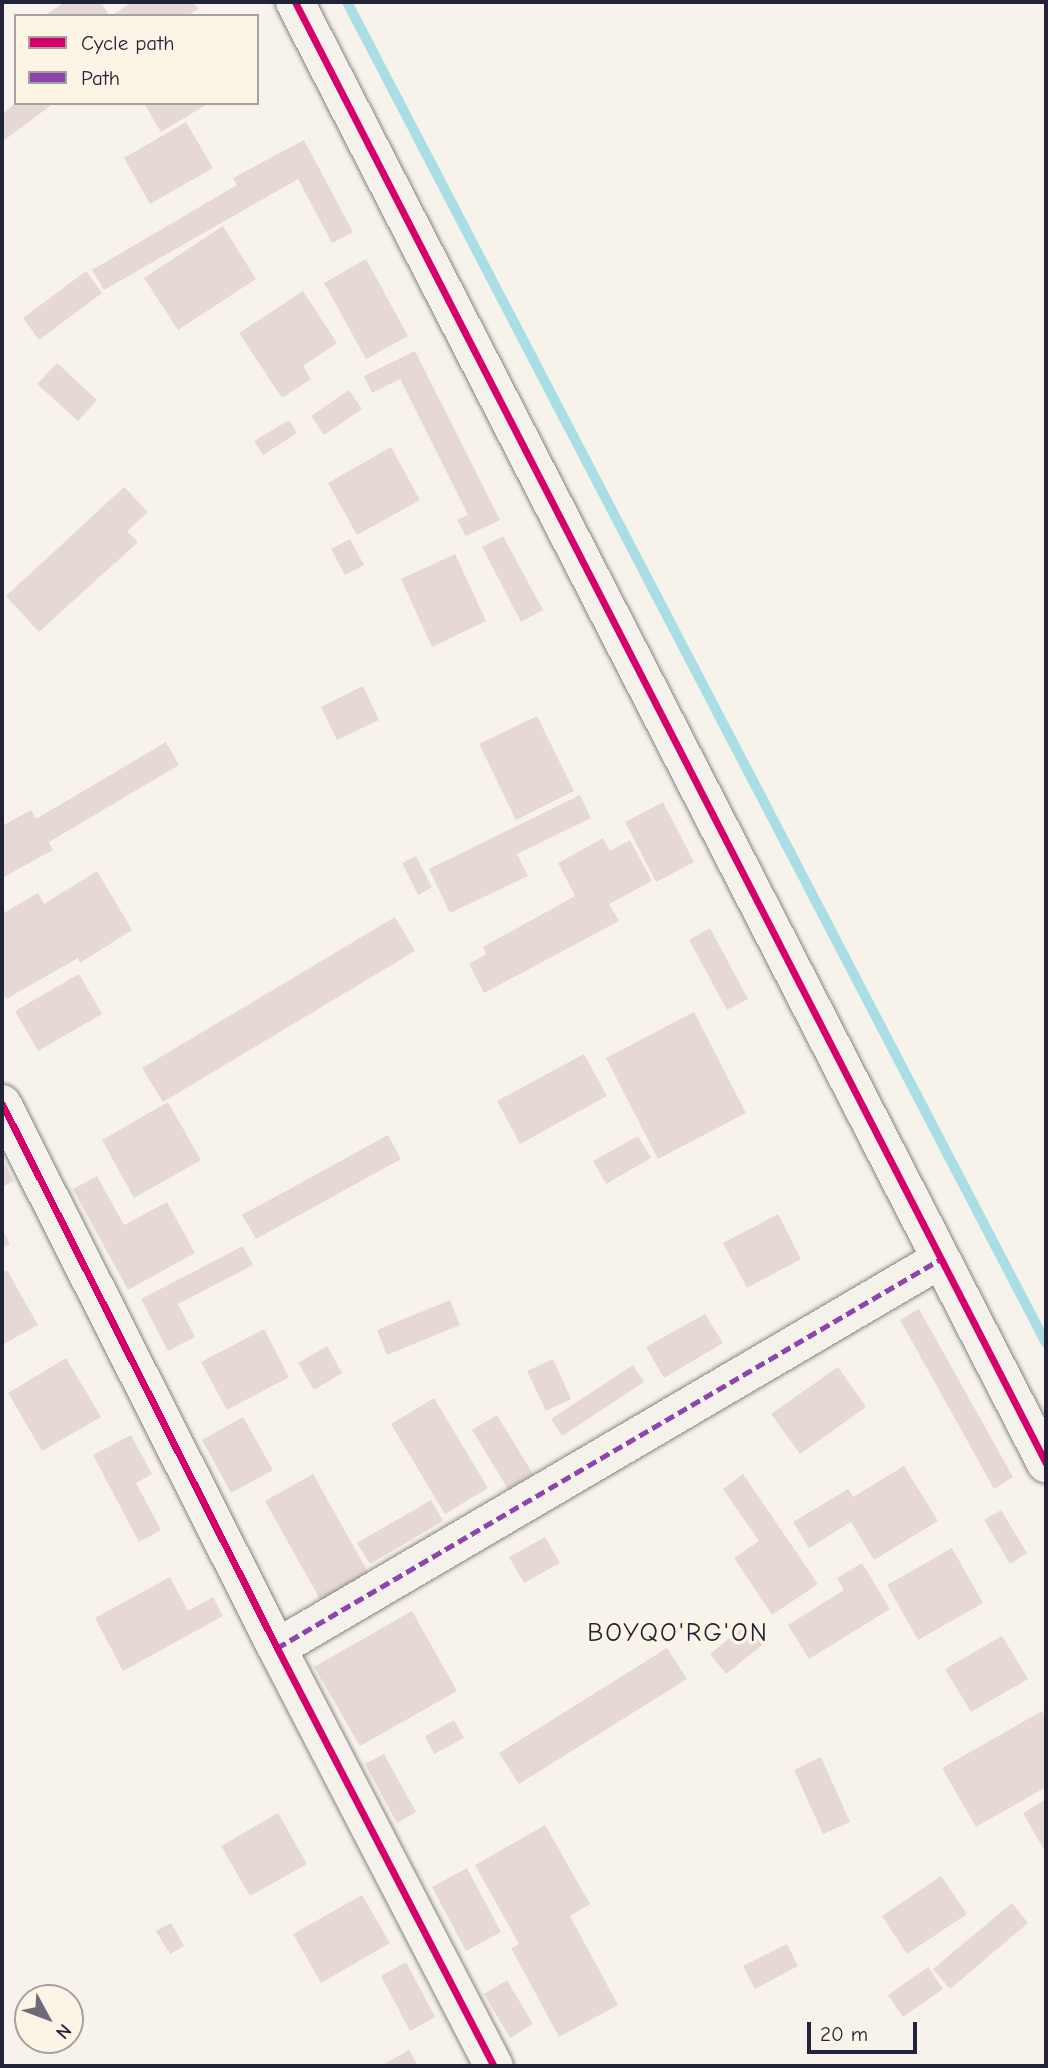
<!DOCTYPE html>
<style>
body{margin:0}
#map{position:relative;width:1048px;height:2068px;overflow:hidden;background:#f7f3ea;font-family:"Comic Neue",sans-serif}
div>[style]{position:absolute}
.stream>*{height:10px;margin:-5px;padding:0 5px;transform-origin:5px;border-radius:5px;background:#a9dfe4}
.building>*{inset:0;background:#e6d9d4}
.roads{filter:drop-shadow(0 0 2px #868485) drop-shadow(0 0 2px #868485)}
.street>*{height:38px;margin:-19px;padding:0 19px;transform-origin:19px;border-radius:19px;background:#f5f2ec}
.quiet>*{height:5px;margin-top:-2.5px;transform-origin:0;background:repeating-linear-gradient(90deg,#8e44ad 0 10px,transparent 0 15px)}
.cycleway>*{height:7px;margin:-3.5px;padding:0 3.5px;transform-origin:3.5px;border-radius:3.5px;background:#d6006c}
span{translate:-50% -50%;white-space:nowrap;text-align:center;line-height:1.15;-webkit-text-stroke:7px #fcf5e5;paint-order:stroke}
.quarter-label{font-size:26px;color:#22223b;letter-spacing:2px}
.frame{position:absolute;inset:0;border:4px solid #22223b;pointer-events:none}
.legend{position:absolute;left:14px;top:14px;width:245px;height:91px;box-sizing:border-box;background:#fcf5e5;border:2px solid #a5a1a1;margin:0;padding:9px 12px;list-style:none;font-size:21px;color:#22223b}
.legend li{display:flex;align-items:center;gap:14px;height:35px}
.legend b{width:35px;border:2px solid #a5a1a1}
.north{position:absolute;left:14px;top:1984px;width:70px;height:70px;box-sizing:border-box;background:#fcf5e5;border:2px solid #a5a1a1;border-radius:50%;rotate:131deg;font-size:19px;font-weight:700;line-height:28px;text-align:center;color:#22223b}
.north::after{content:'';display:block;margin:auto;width:24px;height:32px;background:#6d6b78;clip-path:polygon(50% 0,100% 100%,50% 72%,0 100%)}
.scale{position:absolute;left:807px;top:2022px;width:110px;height:32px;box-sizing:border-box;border:4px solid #22223b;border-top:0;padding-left:9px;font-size:21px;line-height:24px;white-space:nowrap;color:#22223b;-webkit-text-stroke:5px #fcf5e5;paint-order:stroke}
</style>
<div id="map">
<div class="stream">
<div style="left:347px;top:2px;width:1512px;rotate:62.47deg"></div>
</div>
<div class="building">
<div style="clip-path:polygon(65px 2px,100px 2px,110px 16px,44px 16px)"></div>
<div style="clip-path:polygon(132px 2px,193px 2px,198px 9px,188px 16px,111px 16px)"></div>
<div style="clip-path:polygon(16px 103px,54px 103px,2px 142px,2px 114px)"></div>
<div style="clip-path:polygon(144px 103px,209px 103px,161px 132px)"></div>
<div style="clip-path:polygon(186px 122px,213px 168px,150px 204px,124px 158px)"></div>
<div style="clip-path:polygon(304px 140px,353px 232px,332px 243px,298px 179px,104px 290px,92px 270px,237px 185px,233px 178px)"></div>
<div style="clip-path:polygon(223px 226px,256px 279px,178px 330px,144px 278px)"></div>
<div style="clip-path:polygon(366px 259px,408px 336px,366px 359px,324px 283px)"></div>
<div style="clip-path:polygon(86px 271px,102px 293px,39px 340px,23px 318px)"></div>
<div style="clip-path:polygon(303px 291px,337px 343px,303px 366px,311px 379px,282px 398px,239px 333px)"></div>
<div style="clip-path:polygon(415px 351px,500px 520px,466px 536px,457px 520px,468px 515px,400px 379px,372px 393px,364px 376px)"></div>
<div style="clip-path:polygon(57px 363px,97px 400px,78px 421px,37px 384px)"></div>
<div style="clip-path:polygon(349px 390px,362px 409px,324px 435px,311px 416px)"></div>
<div style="clip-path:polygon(289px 420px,297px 433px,263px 455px,254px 441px)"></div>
<div style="clip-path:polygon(391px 447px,420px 500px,357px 535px,328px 483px)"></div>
<div style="clip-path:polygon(124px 487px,148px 512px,127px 531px,138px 542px,39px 632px,6px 596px)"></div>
<div style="clip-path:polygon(503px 536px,543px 610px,521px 622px,482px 547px)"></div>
<div style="clip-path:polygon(350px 539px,364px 565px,345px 575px,331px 549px)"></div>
<div style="clip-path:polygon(455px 554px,486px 621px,432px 647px,401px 579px)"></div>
<div style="clip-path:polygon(363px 686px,379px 720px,337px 740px,321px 707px)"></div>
<div style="clip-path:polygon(537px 716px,574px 791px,516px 820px,479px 744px)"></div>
<div style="clip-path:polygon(166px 742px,179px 765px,49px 842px,53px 850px,2px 878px,2px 826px,31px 810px,36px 819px)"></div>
<div style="clip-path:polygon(580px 795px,591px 818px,517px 854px,528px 876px,450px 913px,429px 869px)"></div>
<div style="clip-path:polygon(663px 802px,694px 862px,656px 882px,625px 822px)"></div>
<div style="clip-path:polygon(603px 838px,610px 851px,630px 840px,652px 881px,609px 904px,619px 921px,484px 993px,469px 964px,486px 954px,483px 947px,575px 896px,558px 863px)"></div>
<div style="clip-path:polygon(416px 856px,432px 887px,418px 895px,402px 863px)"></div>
<div style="clip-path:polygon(97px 871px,132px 930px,80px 963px,78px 958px,6px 999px,2px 991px,2px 914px,38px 893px,44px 904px)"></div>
<div style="clip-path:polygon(395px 917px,415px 951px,163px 1102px,142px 1068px)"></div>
<div style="clip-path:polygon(710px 928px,748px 999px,727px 1010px,689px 940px)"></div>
<div style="clip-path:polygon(79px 974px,102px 1014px,38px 1051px,15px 1011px)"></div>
<div style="clip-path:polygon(694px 1012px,746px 1113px,658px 1159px,606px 1058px)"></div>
<div style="clip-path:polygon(584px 1054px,607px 1096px,520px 1144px,497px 1101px)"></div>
<div style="clip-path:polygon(168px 1102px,201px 1160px,134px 1198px,102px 1140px)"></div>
<div style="clip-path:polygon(388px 1135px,401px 1159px,256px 1239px,242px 1215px)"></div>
<div style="clip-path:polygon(638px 1136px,651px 1158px,606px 1184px,593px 1161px)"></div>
<div style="clip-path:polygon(2px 1159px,14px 1181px,2px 1187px)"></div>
<div style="clip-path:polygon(97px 1176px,124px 1225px,167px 1202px,195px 1253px,128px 1290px,73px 1189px)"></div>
<div style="clip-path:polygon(778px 1214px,801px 1259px,747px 1288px,723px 1243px)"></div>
<div style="clip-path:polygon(2px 1229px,10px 1244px,2px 1248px)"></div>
<div style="clip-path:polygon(243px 1246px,253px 1265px,178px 1304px,195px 1337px,168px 1351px,141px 1299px)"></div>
<div style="clip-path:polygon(7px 1270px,38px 1325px,2px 1345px,2px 1273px)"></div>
<div style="clip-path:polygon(450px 1300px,460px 1325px,387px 1355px,377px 1330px)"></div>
<div style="clip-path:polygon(919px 1309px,1013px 1477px,994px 1489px,900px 1320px)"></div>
<div style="clip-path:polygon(705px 1314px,723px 1343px,664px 1378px,646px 1347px)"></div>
<div style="clip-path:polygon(264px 1329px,289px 1377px,227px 1410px,201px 1362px)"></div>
<div style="clip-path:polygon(327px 1346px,342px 1373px,314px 1390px,298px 1363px)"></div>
<div style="clip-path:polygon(66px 1358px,101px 1417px,42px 1451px,8px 1393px)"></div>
<div style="clip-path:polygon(553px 1359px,571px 1399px,546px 1411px,527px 1371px)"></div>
<div style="clip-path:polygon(633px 1365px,644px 1382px,562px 1436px,551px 1419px)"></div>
<div style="clip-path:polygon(838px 1367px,866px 1407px,800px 1454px,771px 1414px)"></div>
<div style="clip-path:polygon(434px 1398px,488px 1488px,445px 1514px,391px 1424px)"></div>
<div style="clip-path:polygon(497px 1415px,533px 1474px,508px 1489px,472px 1430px)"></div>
<div style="clip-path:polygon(243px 1417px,273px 1470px,231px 1493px,202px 1440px)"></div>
<div style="clip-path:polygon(131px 1435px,152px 1474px,136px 1483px,161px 1530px,139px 1542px,93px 1455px)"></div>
<div style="clip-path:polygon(904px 1466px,938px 1521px,874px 1560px,851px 1522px,809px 1548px,793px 1522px,848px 1489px,853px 1497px)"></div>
<div style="clip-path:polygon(313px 1474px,370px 1576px,322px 1603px,265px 1501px)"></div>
<div style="clip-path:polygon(743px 1474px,818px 1584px,772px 1615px,734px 1558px,759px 1541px,723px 1489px)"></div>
<div style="clip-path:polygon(431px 1500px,443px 1521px,370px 1564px,357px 1543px)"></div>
<div style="clip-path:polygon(1001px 1510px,1027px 1553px,1010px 1564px,984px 1520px)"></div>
<div style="clip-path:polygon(545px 1537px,560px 1563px,524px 1583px,509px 1557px)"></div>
<div style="clip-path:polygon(952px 1548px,983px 1603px,918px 1640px,887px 1585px)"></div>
<div style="clip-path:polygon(862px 1563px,890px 1609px,809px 1659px,788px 1625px,844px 1590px,837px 1578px)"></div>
<div style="clip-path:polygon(170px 1577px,188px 1611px,213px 1597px,223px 1616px,123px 1671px,95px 1618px)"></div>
<div style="clip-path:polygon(412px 1611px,457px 1691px,360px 1746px,314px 1667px)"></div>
<div style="clip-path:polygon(751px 1621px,767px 1641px,726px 1674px,710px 1654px)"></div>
<div style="clip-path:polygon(1002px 1636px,1028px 1679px,971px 1712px,945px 1669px)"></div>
<div style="clip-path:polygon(667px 1648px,687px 1679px,519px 1784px,499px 1753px)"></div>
<div style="clip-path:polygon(1042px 1711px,1046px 1718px,1046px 1787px,976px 1827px,942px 1768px)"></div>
<div style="clip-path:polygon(454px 1720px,464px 1738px,434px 1754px,425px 1736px)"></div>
<div style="clip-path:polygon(384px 1754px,416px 1812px,397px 1823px,365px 1764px)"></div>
<div style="clip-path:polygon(821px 1757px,850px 1822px,823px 1834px,794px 1770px)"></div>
<div style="clip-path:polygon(1046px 1799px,1046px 1853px,1023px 1813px)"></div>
<div style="clip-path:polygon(278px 1813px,307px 1864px,250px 1896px,221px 1846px)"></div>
<div style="clip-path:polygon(545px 1825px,590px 1904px,570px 1916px,618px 2005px,559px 2037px,511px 1948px,519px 1944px,475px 1865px)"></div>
<div style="clip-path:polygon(467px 1868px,501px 1932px,466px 1951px,432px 1887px)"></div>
<div style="clip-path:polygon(941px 1876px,967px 1914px,907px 1954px,882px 1916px)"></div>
<div style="clip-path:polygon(362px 1895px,390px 1943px,321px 1983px,293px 1934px)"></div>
<div style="clip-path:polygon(1012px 1903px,1028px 1923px,950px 1989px,933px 1969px)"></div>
<div style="clip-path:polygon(171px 1923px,184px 1946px,170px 1954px,156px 1931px)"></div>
<div style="clip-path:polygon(787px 1944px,798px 1966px,755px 1989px,743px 1966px)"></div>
<div style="clip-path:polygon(406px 1962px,435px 2017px,410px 2031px,381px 1976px)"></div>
<div style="clip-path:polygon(928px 1967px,943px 1989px,903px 2017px,888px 1995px)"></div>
<div style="clip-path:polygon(507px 1980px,533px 2024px,510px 2038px,484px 1994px)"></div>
<div style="clip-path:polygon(409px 2050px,418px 2066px,381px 2066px)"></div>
</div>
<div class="roads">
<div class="street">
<div style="left:295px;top:2px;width:1643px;rotate:62.8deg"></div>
<div style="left:2px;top:1104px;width:610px;rotate:63.18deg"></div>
<div style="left:277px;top:1648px;width:471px;rotate:62.6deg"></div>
<div style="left:277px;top:1648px;width:767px;rotate:-30.37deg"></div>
</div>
</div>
<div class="quiet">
<div style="left:277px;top:1648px;width:767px;rotate:-30.37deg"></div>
</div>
<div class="cycleway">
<div style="left:295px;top:2px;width:1643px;rotate:62.8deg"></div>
<div style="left:2px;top:1104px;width:610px;rotate:63.18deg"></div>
<div style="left:277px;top:1648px;width:471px;rotate:62.6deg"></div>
</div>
<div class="quarter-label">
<span style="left:678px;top:1634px">BOYQO'RG'ON</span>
</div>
<div class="frame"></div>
<ul class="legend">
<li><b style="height:9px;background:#d6006c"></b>Cycle path</li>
<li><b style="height:9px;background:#8e44ad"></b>Path</li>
</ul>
<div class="north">N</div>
<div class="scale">20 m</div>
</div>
